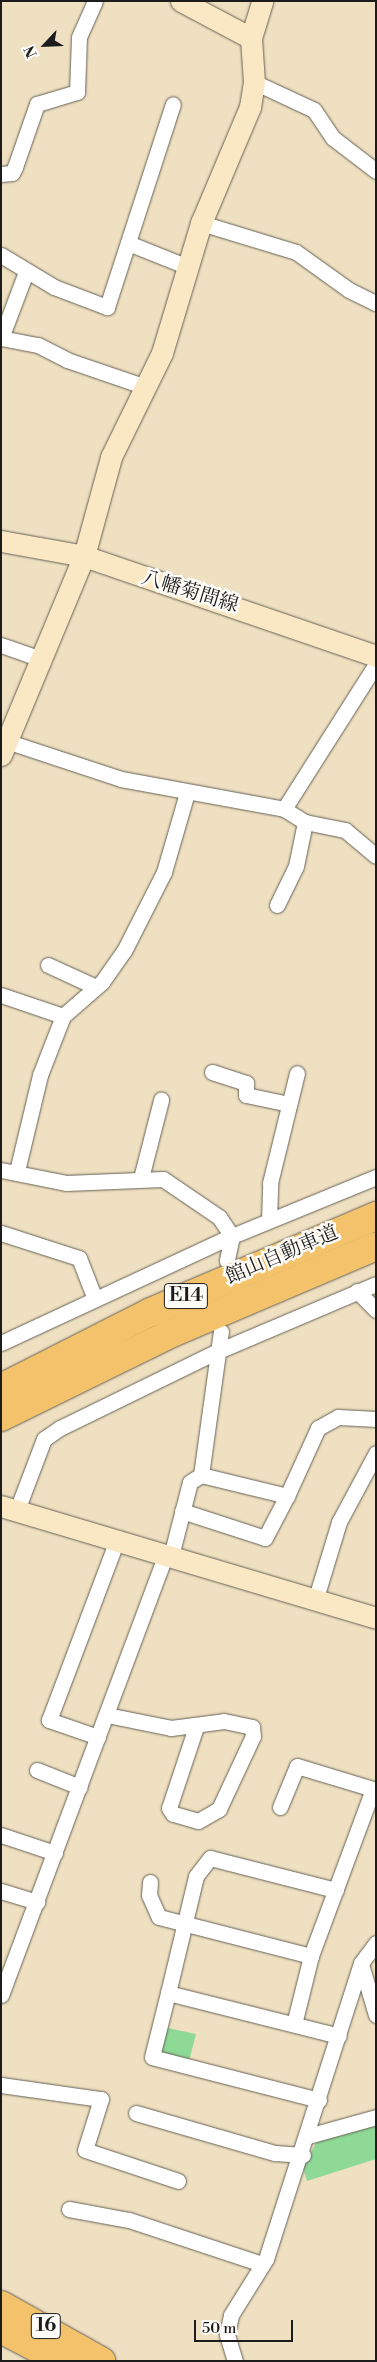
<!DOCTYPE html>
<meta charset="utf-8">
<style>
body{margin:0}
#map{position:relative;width:377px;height:2362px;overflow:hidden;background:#efe0c1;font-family:"Libre Bodoni","Noto Serif JP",serif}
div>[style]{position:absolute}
.green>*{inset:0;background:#8ed996}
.roads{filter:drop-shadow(0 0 1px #666156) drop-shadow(0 0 1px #666156)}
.street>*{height:15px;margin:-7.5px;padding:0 7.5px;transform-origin:7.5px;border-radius:7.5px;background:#fff}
.secondary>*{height:21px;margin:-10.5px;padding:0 10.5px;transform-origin:10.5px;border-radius:10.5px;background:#fae7c3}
.highway>*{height:28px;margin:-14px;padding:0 14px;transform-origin:14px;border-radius:14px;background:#f3c26a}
span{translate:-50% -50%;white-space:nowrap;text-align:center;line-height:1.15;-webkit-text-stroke:5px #fdfcf7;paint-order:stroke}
.shield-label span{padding:1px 4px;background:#fdfcf7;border:1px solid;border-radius:4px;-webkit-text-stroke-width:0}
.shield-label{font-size:19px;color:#1c1c1c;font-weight:700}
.street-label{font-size:20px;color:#1c1c1c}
.frame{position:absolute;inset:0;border:2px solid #1c1c1c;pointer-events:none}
.north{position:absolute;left:20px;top:20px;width:50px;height:50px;-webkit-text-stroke:4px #fdfcf7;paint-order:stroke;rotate:245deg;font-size:14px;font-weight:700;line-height:20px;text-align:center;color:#1c1c1c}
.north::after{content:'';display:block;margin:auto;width:18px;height:22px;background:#1c1c1c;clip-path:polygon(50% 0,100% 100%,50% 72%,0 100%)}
.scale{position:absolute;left:194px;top:2320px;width:99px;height:22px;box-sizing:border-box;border:2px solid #1c1c1c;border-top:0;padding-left:6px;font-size:15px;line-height:18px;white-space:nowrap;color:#1c1c1c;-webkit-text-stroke:4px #fdfcf7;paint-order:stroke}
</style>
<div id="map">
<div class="green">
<div style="clip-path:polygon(163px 2027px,196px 2034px,189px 2061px,164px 2056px,159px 2047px)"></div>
<div style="clip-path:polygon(376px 2122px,376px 2159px,307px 2181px,303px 2168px,318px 2139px)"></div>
</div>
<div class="roads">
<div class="street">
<div style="left:254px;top:82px;width:66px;rotate:25deg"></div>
<div style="left:314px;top:110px;width:34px;rotate:56deg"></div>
<div style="left:333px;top:138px;width:54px;rotate:37.5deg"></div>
<div style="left:1px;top:174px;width:11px;rotate:-5deg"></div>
<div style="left:12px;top:173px;width:7px;rotate:-63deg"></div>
<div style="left:15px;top:167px;width:67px;rotate:-70.8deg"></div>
<div style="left:37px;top:104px;width:42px;rotate:-16.7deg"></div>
<div style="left:77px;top:92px;width:55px;rotate:-87.9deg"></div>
<div style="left:79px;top:37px;width:39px;rotate:-66deg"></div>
<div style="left:201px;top:223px;width:99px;rotate:17deg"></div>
<div style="left:296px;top:252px;width:65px;rotate:35.6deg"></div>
<div style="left:349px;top:290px;width:30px;rotate:26deg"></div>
<div style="left:128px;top:243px;width:65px;rotate:21.8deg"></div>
<div style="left:1px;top:255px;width:62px;rotate:31.1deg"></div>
<div style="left:54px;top:287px;width:57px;rotate:20.7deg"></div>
<div style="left:107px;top:307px;width:213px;rotate:-72deg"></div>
<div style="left:26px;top:272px;width:71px;rotate:110.7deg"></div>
<div style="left:1px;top:338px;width:38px;rotate:11deg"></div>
<div style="left:38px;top:345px;width:33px;rotate:27deg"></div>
<div style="left:67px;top:360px;width:80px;rotate:18.9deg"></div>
<div style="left:1px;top:645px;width:42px;rotate:19.3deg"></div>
<div style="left:6px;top:741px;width:121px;rotate:18.3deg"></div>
<div style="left:121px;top:779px;width:166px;rotate:10.4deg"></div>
<div style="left:284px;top:809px;width:25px;rotate:32deg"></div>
<div style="left:305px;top:822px;width:41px;rotate:11.3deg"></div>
<div style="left:345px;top:830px;width:40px;rotate:40deg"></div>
<div style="left:284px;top:809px;width:172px;rotate:-57.6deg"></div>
<div style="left:277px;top:905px;width:43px;rotate:-64deg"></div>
<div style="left:296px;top:866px;width:45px;rotate:-78.4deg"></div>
<div style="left:48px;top:965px;width:53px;rotate:24.6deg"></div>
<div style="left:1px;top:995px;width:65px;rotate:18.7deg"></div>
<div style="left:212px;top:1072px;width:36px;rotate:18deg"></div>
<div style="left:246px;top:1083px;width:12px;rotate:90deg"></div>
<div style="left:246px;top:1095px;width:44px;rotate:11.8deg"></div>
<div style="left:1px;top:1170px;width:66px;rotate:11.3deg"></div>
<div style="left:66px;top:1183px;width:97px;rotate:-2.4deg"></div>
<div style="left:163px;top:1179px;width:68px;rotate:34.2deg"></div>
<div style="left:219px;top:1217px;width:23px;rotate:56deg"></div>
<div style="left:232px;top:1236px;width:25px;rotate:102deg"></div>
<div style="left:17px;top:1171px;width:99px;rotate:-76.5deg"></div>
<div style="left:40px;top:1075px;width:63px;rotate:-68.7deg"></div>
<div style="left:63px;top:1016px;width:52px;rotate:-41.1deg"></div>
<div style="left:102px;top:982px;width:38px;rotate:-55deg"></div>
<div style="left:124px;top:951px;width:89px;rotate:-63.1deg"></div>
<div style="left:164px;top:872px;width:82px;rotate:-73.8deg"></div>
<div style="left:141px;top:1178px;width:81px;rotate:-75.6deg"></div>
<div style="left:269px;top:1220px;width:37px;rotate:-88deg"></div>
<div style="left:270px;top:1183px;width:113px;rotate:-76.2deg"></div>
<div style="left:1px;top:1233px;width:82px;rotate:17.8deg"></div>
<div style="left:79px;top:1258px;width:44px;rotate:68.7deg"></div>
<div style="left:357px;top:1291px;width:27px;rotate:45deg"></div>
<div style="left:1px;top:1343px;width:255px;rotate:-24.9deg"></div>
<div style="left:232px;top:1236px;width:156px;rotate:-22.3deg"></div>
<div style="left:201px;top:1475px;width:145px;rotate:-82.1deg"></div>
<div style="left:17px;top:1510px;width:76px;rotate:-69.2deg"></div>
<div style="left:44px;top:1439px;width:19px;rotate:-35deg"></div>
<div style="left:60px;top:1428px;width:176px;rotate:-26deg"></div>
<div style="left:218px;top:1351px;width:172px;rotate:-23deg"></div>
<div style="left:182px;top:1511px;width:87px;rotate:18deg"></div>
<div style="left:265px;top:1538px;width:47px;rotate:-62.4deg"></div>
<div style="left:171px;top:1556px;width:76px;rotate:-75.6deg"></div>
<div style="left:190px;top:1482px;width:13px;rotate:-32deg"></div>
<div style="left:201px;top:1475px;width:89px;rotate:13.7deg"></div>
<div style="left:287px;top:1496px;width:75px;rotate:-65.5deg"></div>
<div style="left:318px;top:1428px;width:23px;rotate:-29deg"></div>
<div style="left:338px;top:1417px;width:38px;rotate:3deg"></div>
<div style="left:315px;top:1601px;width:83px;rotate:-73.1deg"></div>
<div style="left:339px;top:1522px;width:78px;rotate:-61.8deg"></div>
<div style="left:107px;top:1715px;width:65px;rotate:11.5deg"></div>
<div style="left:171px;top:1728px;width:53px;rotate:-7.5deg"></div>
<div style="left:224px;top:1721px;width:29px;rotate:12deg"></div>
<div style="left:252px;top:1727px;width:9px;rotate:84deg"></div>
<div style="left:253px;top:1736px;width:81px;rotate:115deg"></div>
<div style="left:219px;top:1809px;width:24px;rotate:150deg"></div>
<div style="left:198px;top:1821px;width:26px;rotate:-164deg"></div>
<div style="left:173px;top:1814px;width:7px;rotate:-124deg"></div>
<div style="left:169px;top:1808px;width:85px;rotate:-71.6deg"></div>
<div style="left:98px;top:1737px;width:52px;rotate:-160.9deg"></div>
<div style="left:49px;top:1720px;width:192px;rotate:-69.3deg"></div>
<div style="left:37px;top:1770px;width:46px;rotate:21.6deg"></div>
<div style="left:280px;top:1807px;width:44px;rotate:-67.5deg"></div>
<div style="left:297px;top:1766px;width:79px;rotate:16.8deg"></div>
<div style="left:373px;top:1789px;width:178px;rotate:110.4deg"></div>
<div style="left:311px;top:1956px;width:70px;rotate:104deg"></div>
<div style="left:1px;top:1835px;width:57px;rotate:18.4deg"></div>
<div style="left:150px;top:1882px;width:13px;rotate:94deg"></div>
<div style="left:149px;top:1895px;width:24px;rotate:66deg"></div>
<div style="left:159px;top:1917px;width:157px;rotate:14.4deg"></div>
<div style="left:1px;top:1891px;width:38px;rotate:17deg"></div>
<div style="left:361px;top:1964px;width:53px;rotate:73.6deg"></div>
<div style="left:168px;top:1993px;width:120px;rotate:-76.5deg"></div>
<div style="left:196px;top:1876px;width:23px;rotate:-52deg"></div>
<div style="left:210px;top:1858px;width:130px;rotate:14.3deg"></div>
<div style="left:1px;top:1995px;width:471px;rotate:-69.5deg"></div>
<div style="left:1px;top:2085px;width:101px;rotate:8deg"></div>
<div style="left:101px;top:2099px;width:53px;rotate:107.4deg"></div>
<div style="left:85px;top:2150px;width:98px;rotate:18.4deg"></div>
<div style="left:319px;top:2100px;width:172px;rotate:-165.6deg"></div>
<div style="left:152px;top:2057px;width:66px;rotate:-76deg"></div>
<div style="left:168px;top:1993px;width:176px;rotate:14.1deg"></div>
<div style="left:136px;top:2113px;width:145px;rotate:16.1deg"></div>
<div style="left:275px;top:2153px;width:28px;rotate:4deg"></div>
<div style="left:308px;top:2136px;width:71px;rotate:-15.6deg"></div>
<div style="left:69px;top:2209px;width:61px;rotate:10.4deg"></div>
<div style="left:129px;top:2220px;width:140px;rotate:18.3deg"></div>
<div style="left:235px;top:2361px;width:28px;rotate:-107deg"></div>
<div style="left:227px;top:2334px;width:19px;rotate:-78deg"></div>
<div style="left:231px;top:2315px;width:66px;rotate:-58deg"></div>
<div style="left:266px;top:2259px;width:311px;rotate:-72.2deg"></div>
<div style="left:361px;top:1963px;width:25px;rotate:-53deg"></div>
</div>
<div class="secondary">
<div style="left:181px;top:1px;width:79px;rotate:27.9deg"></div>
<div style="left:1px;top:541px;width:84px;rotate:10.2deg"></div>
<div style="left:84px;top:556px;width:309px;rotate:18.9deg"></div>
<div style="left:1px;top:755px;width:216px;rotate:-67.4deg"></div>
<div style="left:84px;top:556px;width:103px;rotate:-74.7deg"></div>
<div style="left:111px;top:457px;width:116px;rotate:-63.9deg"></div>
<div style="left:162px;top:353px;width:136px;rotate:-73.3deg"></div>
<div style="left:201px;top:223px;width:126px;rotate:-67.1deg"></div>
<div style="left:250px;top:107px;width:25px;rotate:-81deg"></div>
<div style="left:254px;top:82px;width:44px;rotate:-93.9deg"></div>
<div style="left:251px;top:38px;width:39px;rotate:-73deg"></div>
<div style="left:1px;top:1506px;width:391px;rotate:16.6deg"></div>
</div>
<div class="highway">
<div style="left:1px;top:1388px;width:168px;rotate:-26.9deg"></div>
<div style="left:151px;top:1312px;width:245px;rotate:-23.1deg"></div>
<div style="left:1px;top:1417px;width:188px;rotate:-26.2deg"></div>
<div style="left:170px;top:1334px;width:224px;rotate:-23.1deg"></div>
<div style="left:1px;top:2305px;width:115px;rotate:29.2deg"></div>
<div style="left:1px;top:2329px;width:69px;rotate:27.7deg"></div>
</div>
</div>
<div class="shield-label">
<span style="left:186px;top:1296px">E14</span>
<span style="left:46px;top:2326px">16</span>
</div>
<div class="street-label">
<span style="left:190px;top:592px;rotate:17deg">八幡菊間線</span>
<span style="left:282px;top:1255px;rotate:-23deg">館山自動車道</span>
</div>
<div class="frame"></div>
<div class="north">N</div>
<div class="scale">50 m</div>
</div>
